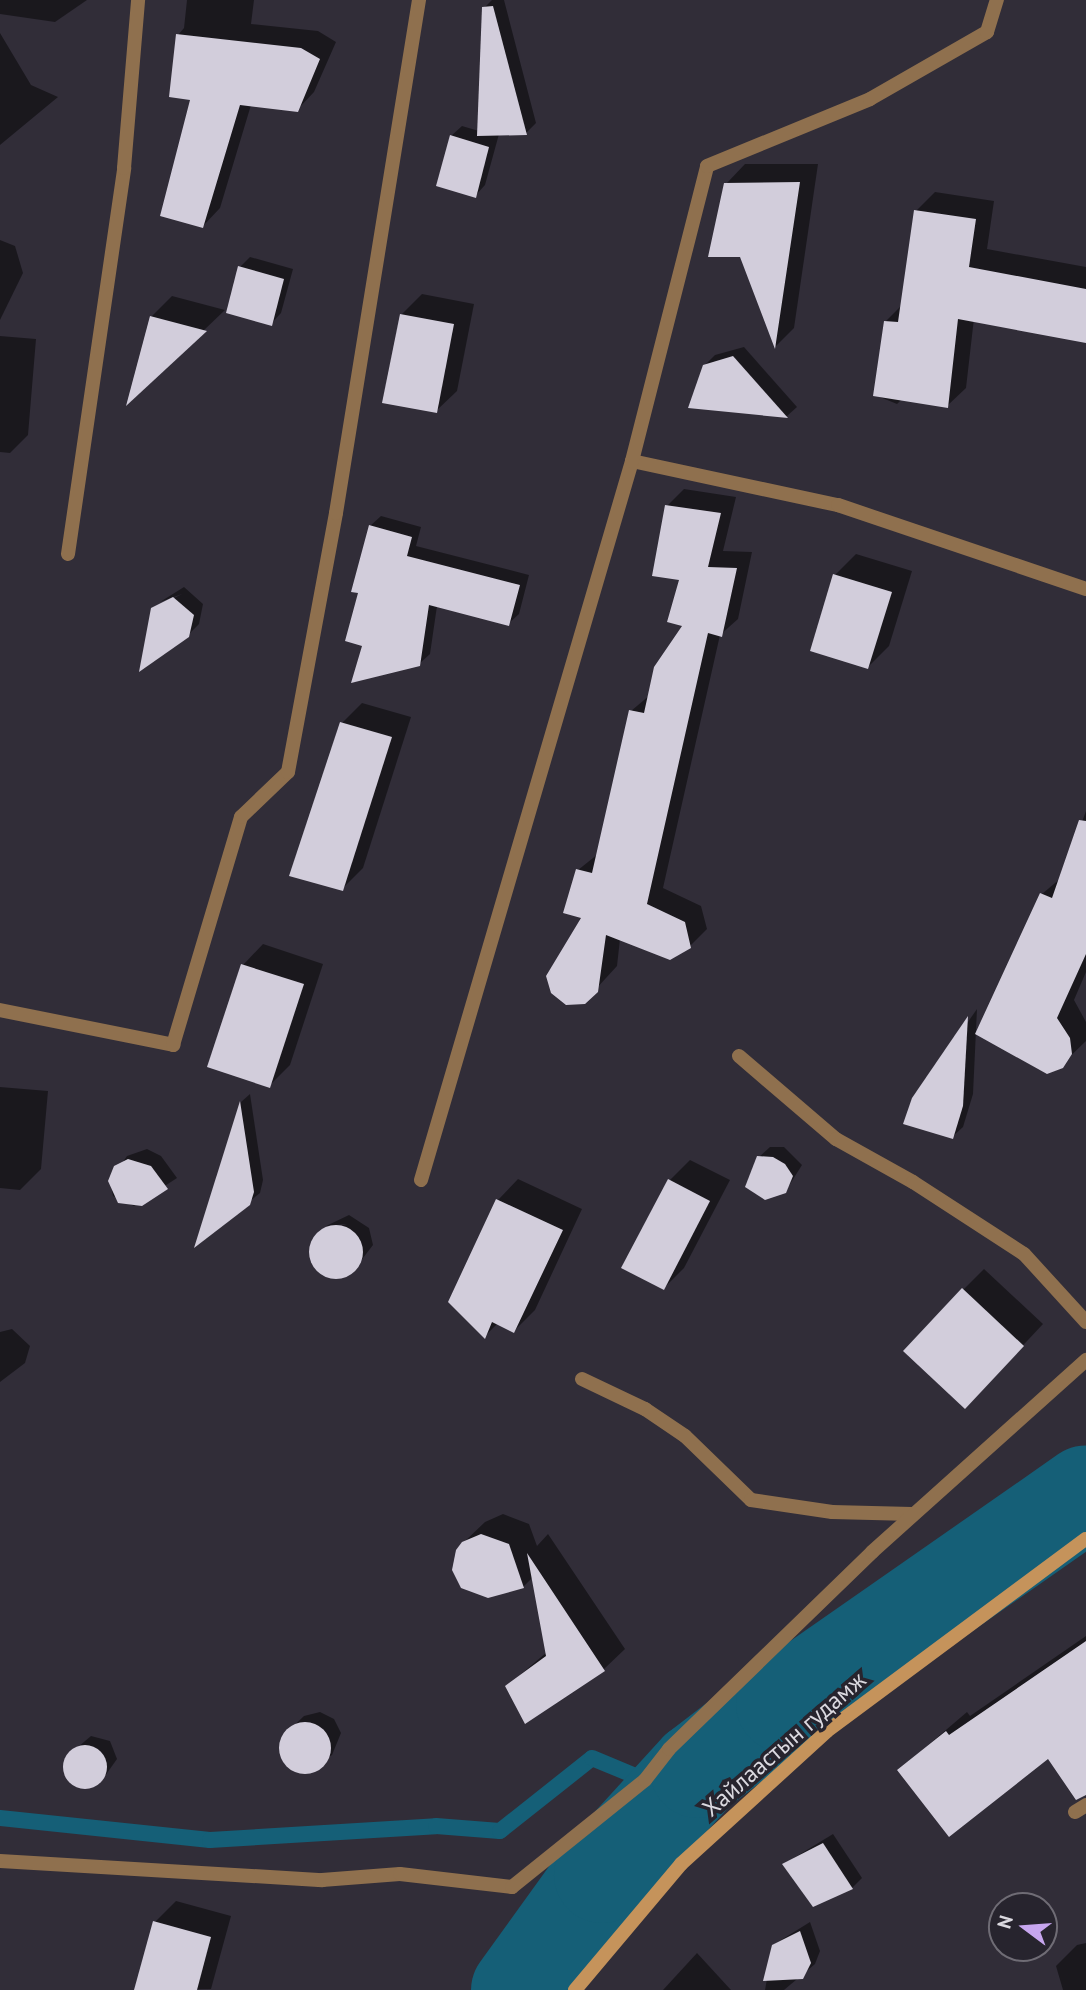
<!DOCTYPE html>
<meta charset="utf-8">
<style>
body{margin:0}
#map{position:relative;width:1086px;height:1990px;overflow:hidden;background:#312d38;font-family:"PT Sans",sans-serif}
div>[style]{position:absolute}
.shadow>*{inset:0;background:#0007}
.stream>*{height:16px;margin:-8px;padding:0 8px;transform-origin:8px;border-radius:8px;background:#155f77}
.river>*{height:96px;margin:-48px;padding:0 48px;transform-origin:48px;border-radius:48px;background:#155f77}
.building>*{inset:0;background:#d2cddb}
.round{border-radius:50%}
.street>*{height:14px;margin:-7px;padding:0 7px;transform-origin:7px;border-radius:7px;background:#8f704e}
.secondary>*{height:14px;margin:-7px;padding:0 7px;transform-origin:7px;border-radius:7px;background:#c5935b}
span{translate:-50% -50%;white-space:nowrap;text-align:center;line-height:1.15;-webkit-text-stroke:7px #27242e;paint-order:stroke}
.street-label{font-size:24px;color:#dbd9e0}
.north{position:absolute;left:988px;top:1892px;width:70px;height:70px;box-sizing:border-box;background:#27242e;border:2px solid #6f6c75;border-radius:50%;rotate:286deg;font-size:19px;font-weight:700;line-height:28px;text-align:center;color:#dbd9e0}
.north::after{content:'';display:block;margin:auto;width:24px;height:32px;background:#c7a6ef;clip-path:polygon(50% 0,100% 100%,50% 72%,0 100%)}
</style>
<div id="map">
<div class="shadow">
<div style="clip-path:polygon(0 0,87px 0,55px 22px,0 14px)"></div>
<div style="clip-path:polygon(187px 0,254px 0,251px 24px,318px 31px,336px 42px,314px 92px,297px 110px,251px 105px,220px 208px,203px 226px,192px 98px,178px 35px,184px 28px)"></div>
<div style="clip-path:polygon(492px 0,504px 0,536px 123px,526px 133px,499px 134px,485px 185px,475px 196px,451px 136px,462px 126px,479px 131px,484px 8px)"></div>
<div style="clip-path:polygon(0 33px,31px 85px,58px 97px,0 145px)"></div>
<div style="clip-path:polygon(745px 164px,818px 164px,794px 328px,776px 346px,741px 255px,726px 184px)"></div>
<div style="clip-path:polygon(935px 192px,994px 201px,987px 249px,1086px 267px,1086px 326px,976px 301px,966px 388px,947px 406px,902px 399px,897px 404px,875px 395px,885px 322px,902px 305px,916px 211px)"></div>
<div style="clip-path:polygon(0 240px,15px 246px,23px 273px,0 320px)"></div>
<div style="clip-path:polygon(250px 257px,293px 269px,281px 313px,271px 324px,240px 267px)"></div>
<div style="clip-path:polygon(422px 294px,474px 304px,457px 391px,436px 411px,401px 315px)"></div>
<div style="clip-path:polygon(172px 296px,225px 310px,130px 401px,151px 317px)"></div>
<div style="clip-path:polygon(0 336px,36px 339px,28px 435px,10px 453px,0 452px)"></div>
<div style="clip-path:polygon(744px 347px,797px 407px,787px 416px,690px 406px,704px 366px,715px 355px)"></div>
<div style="clip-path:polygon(684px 489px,736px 497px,723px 551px,752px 552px,738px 619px,720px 635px,663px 888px,701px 906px,707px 929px,690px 946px,620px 939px,617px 966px,584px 1002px,584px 917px,578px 870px,598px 854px,631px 711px,650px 695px,685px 625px,681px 579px,667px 506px)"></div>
<div style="clip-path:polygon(381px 516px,421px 527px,416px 546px,529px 575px,519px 614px,508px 624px,437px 606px,430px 654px,419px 664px,364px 645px,361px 592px,370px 526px)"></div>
<div style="clip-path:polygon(856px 554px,912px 571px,889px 646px,868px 667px,835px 575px)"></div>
<div style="clip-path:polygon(184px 587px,203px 604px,199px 624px,188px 635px,152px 609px,182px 594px,160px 602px)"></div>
<div style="clip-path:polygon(362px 703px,411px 717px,363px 868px,342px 889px,342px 723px)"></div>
<div style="clip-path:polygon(1086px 811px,1086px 972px,1074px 1000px,1086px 1022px,1086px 1041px,1055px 1071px,1040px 1070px,977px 1033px,1042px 894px,1061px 878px)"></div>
<div style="clip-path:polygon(263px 944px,323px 964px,290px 1065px,269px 1086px,243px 965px)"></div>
<div style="clip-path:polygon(977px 1009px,973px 1094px,963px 1127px,952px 1137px,914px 1099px)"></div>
<div style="clip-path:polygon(0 1087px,48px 1091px,41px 1169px,20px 1190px,0 1188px)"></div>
<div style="clip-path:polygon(250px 1094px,263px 1180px,260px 1193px,197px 1243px,241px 1102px)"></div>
<div style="clip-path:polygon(770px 1147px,784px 1147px,802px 1165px,785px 1192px,759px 1157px)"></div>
<div style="clip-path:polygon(147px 1149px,161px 1156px,177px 1178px,134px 1206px,113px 1196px,110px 1181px,127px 1156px)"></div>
<div style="clip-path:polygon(690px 1160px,730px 1180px,684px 1268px,664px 1288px,670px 1180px)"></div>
<div style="clip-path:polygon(518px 1179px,582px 1209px,535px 1310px,514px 1331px,498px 1323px,485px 1336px,498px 1200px)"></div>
<div style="clip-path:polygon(349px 1215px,369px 1228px,373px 1245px,353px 1271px,338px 1278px,315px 1267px,311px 1252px,321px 1231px,347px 1224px,326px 1226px)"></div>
<div style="clip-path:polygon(984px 1269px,1043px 1324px,985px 1386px,963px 1290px)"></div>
<div style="clip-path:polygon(12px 1329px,30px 1346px,25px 1363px,0 1382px,0 1332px)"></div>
<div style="clip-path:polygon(503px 1514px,529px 1524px,537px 1546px,548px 1534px,625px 1649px,604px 1669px,526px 1721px,507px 1686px,547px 1652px,533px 1577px,523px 1587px,463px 1543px,485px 1522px)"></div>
<div style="clip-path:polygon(1086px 1636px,1086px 1768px,1049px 1757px,899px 1770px,967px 1712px,970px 1716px)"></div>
<div style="clip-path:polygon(320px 1712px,334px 1719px,341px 1733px,332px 1755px,306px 1771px,286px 1761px,280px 1739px,304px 1716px)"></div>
<div style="clip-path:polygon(91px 1736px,110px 1741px,117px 1759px,100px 1783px,87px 1788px,74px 1785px,65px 1774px,65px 1758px)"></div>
<div style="clip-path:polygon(833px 1834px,862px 1878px,852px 1888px,784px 1864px)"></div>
<div style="clip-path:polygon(176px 1901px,231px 1916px,211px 1989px,136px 1990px,155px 1922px)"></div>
<div style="clip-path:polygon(810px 1922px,820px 1951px,815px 1964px,784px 1990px,765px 1990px,773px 1945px)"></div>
<div style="clip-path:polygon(1086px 1943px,1086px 1990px,1063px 1990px,1056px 1966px,1077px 1945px)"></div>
<div style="clip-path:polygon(697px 1953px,731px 1990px,663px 1990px)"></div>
</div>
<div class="stream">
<div style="left:0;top:1818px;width:211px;rotate:6deg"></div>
<div style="left:210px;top:1840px;width:226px;rotate:-3.5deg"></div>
<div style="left:436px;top:1826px;width:64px;rotate:4.5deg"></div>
<div style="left:500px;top:1831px;width:117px;rotate:-38.4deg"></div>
<div style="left:592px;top:1758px;width:57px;rotate:22.5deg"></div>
<div style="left:645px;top:1780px;width:42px;rotate:2.7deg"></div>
</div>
<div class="river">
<div style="left:519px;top:1990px;width:142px;rotate:-54.2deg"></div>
<div style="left:602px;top:1875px;width:142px;rotate:-47.6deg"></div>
<div style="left:698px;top:1770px;width:108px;rotate:-37.5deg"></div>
<div style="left:784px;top:1704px;width:368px;rotate:-34.9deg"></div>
</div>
<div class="building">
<div style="clip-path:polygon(493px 6px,527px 135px,477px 136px,482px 7px)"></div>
<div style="clip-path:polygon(176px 34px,301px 48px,320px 59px,298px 112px,240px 105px,203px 228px,160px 216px,190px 100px,169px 97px)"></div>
<div style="clip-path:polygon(450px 135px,489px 147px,476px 198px,436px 186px)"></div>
<div style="clip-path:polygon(800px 182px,775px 349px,740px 257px,708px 257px,724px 183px)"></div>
<div style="clip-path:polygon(914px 210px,976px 219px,969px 267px,1086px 289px,1086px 343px,958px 319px,948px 408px,873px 396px,884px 321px,898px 322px)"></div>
<div style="clip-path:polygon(238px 266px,284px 279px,272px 326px,226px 313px)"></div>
<div style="clip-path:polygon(400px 314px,454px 324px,437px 413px,382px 403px)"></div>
<div style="clip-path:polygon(150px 316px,207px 331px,126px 406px)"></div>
<div style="clip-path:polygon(733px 356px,788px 418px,688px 408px,703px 365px)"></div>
<div style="clip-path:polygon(665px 505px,721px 513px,708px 567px,737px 568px,722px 637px,708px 633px,647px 904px,685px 922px,691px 948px,670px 960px,606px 935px,598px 992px,585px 1004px,566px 1005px,551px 993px,546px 976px,581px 918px,563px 913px,576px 869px,592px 873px,629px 710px,644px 713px,654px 667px,682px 626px,667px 622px,679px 580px,652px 576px)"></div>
<div style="clip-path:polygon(369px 525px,412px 537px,407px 556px,520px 585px,509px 626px,429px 605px,420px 666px,351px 683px,362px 646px,345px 641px,358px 593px,351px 592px)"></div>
<div style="clip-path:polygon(833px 574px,892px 592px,868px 669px,810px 651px)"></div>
<div style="clip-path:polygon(173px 597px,194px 615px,189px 637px,139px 672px,151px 608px)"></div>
<div style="clip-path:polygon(340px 722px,392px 737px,343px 891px,289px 876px)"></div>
<div style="clip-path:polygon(1079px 820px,1086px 821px,1086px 954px,1057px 1018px,1070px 1038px,1072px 1054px,1063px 1068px,1047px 1074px,975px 1034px,1040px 893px,1052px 898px)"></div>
<div style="clip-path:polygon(241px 964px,304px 984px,270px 1088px,207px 1067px)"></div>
<div style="clip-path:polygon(968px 1016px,963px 1106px,953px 1139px,903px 1124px,912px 1098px)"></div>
<div style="clip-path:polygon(240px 1101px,254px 1192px,250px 1205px,194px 1248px)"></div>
<div style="clip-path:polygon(757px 1156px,773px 1157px,785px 1164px,793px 1176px,786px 1193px,765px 1200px,745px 1187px)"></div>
<div style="clip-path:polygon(128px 1159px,151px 1166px,168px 1189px,142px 1206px,118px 1203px,108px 1181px,114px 1166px)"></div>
<div style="clip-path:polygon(668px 1179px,710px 1201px,664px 1290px,621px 1268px)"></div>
<div style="clip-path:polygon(496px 1199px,563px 1230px,514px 1333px,492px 1322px,485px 1339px,448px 1302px)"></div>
<div class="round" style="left:309px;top:1225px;width:54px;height:54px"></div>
<div style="clip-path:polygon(962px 1288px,1024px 1346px,965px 1409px,903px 1351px)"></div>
<div style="clip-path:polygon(481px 1534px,509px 1544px,524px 1588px,488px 1598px,461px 1588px,452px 1570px,456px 1550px,462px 1542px)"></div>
<div style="clip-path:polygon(527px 1553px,605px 1671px,525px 1724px,505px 1686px,546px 1656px)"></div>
<div style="clip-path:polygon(1086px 1641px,1086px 1795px,1076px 1800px,1048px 1759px,949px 1837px,897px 1770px,946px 1731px,949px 1735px)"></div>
<div class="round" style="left:279px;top:1722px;width:52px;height:52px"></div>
<div class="round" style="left:63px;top:1745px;width:44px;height:44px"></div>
<div style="clip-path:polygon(823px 1843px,853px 1889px,813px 1907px,782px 1864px)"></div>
<div style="clip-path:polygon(153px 1921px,211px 1937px,197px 1990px,134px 1990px)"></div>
<div style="clip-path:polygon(800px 1931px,811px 1963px,803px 1979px,763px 1981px,772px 1945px)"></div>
</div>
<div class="street">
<div style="left:632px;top:461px;width:211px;rotate:12.1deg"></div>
<div style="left:838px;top:505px;width:262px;rotate:18.7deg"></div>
<div style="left:68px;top:554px;width:390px;rotate:-81.7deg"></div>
<div style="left:124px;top:168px;width:169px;rotate:-85.2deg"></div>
<div style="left:0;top:1010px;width:177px;rotate:11.4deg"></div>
<div style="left:173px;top:1045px;width:238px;rotate:-73.4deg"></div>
<div style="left:241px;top:817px;width:65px;rotate:-43.8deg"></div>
<div style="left:288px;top:772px;width:263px;rotate:-79.5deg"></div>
<div style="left:336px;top:513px;width:520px;rotate:-80.81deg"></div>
<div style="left:739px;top:1056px;width:128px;rotate:40.6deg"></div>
<div style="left:836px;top:1139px;width:88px;rotate:29.2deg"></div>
<div style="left:913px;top:1182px;width:132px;rotate:33deg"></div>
<div style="left:1024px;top:1254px;width:92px;rotate:47.6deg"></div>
<div style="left:421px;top:1180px;width:749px;rotate:-73.64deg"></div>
<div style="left:632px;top:461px;width:304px;rotate:-75.7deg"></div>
<div style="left:707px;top:166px;width:176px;rotate:-22.3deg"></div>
<div style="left:870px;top:99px;width:135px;rotate:-29.8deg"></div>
<div style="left:987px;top:32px;width:34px;rotate:-73deg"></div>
<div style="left:582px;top:1379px;width:70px;rotate:25.5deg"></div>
<div style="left:645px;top:1409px;width:48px;rotate:34deg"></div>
<div style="left:685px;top:1436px;width:92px;rotate:44.1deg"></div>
<div style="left:751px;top:1500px;width:82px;rotate:8.4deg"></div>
<div style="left:832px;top:1512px;width:80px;rotate:1.4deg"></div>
<div style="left:1075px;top:1812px;width:13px;rotate:-32deg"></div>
<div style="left:0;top:1861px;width:323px;rotate:3.4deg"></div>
<div style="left:322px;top:1880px;width:78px;rotate:-4.4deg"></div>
<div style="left:400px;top:1874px;width:113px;rotate:6.6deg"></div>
<div style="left:512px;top:1887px;width:171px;rotate:-38.8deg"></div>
<div style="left:645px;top:1780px;width:39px;rotate:-52deg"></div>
<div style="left:669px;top:1749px;width:283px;rotate:-44.1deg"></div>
<div style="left:872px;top:1552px;width:288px;rotate:-41.9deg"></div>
</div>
<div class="secondary">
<div style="left:575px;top:1990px;width:165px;rotate:-49.9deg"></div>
<div style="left:681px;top:1864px;width:197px;rotate:-42.3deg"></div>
<div style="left:827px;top:1731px;width:322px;rotate:-36.6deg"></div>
</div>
<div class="street-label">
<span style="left:784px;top:1744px;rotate:-41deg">Хайлаастын гудамж</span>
</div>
<div class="north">N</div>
</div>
